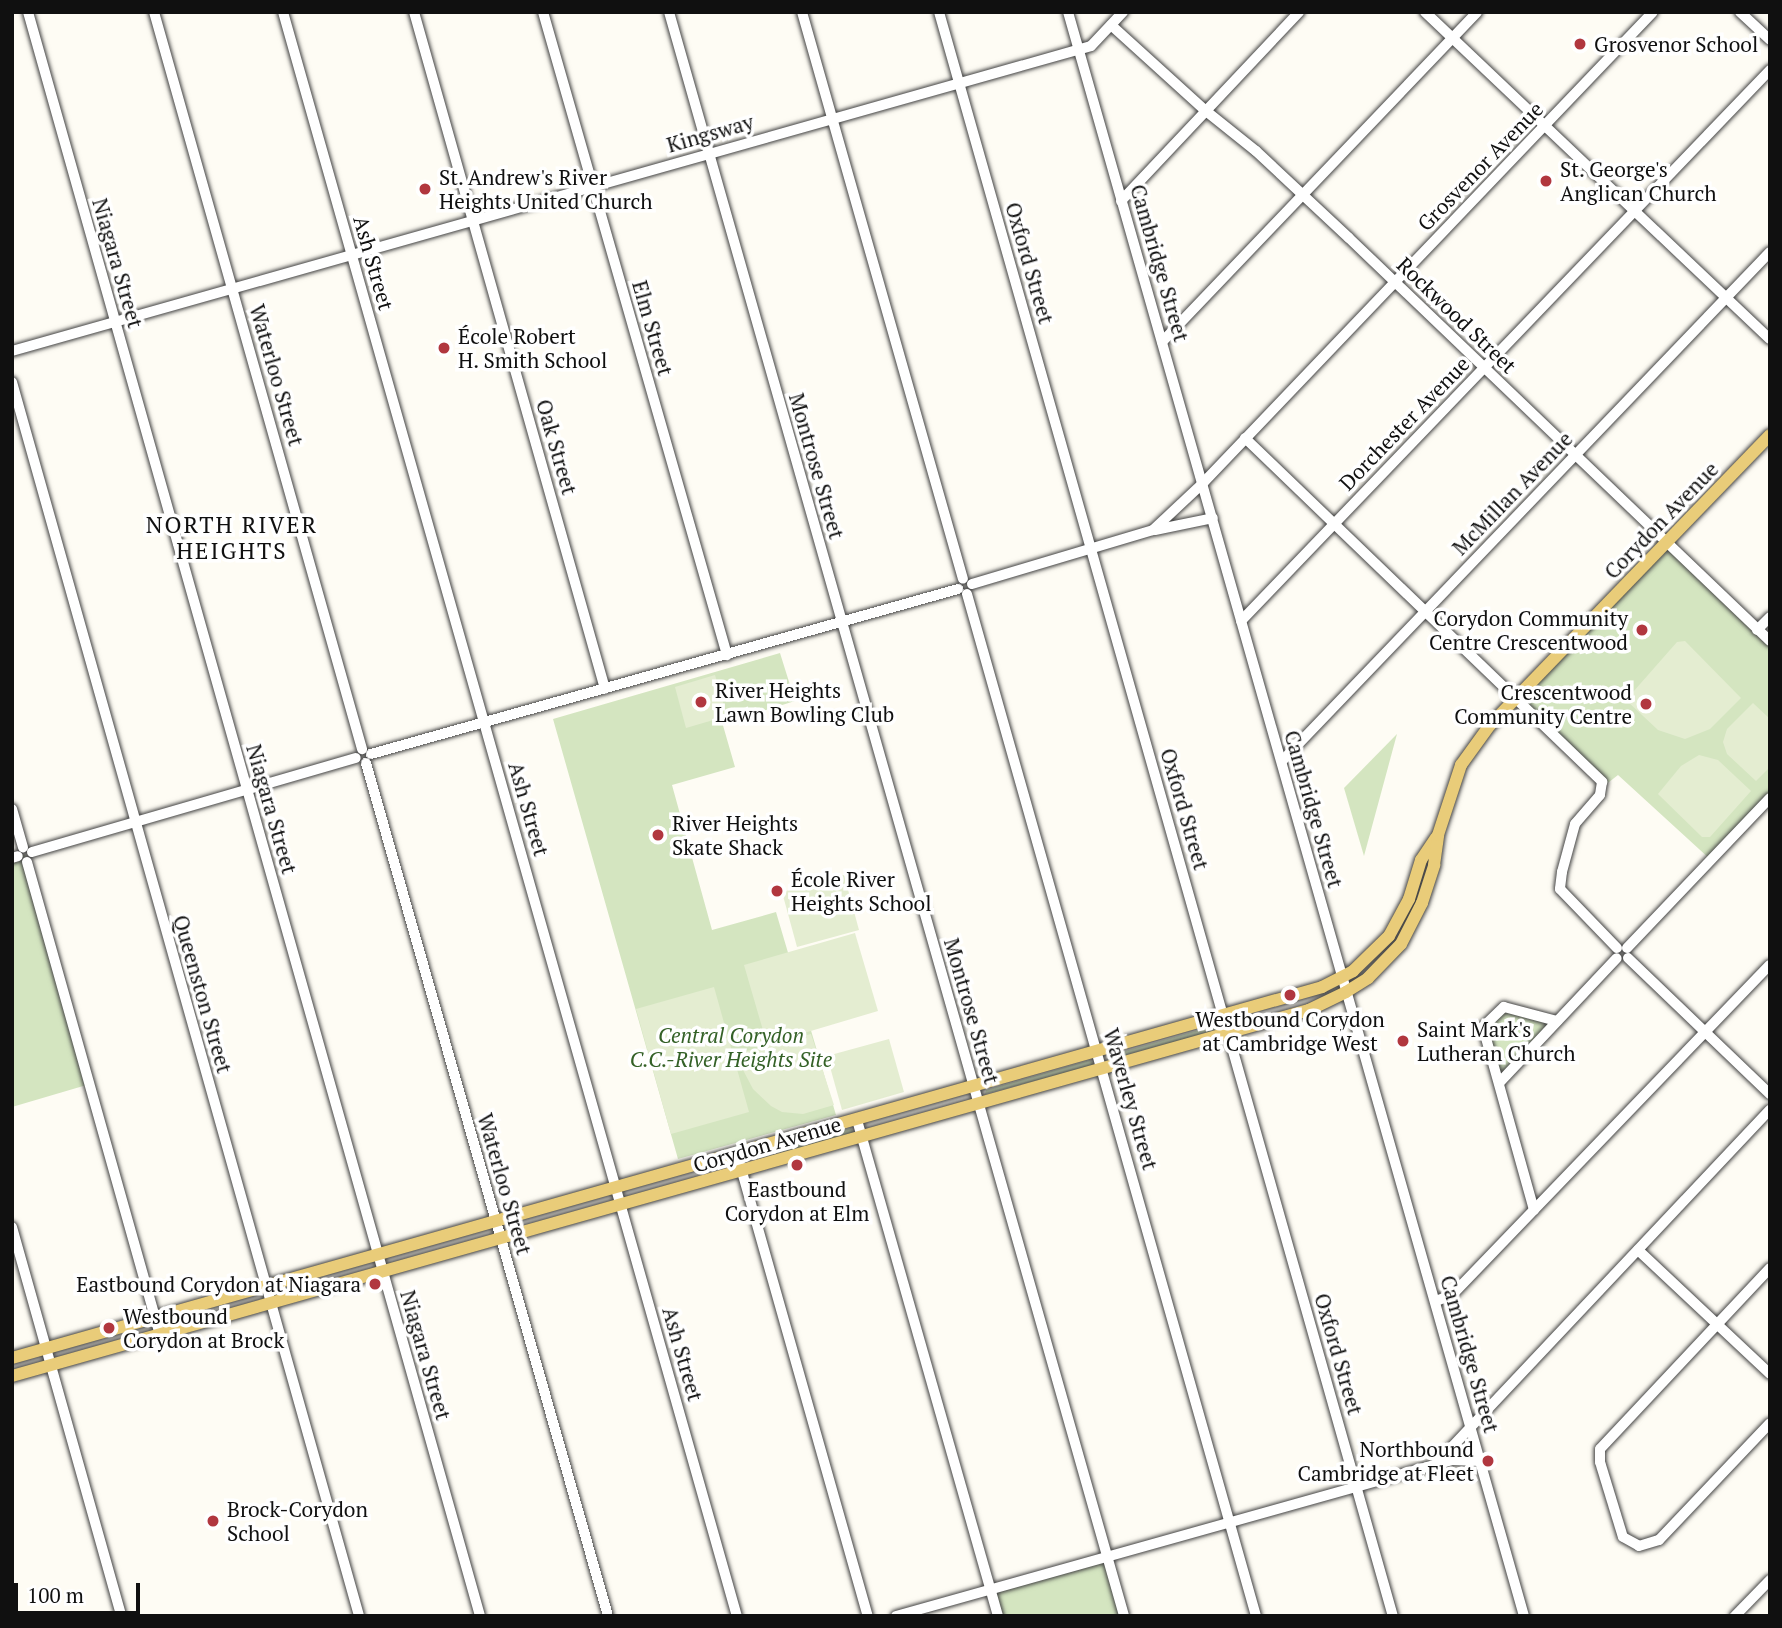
<!DOCTYPE html>
<meta charset="utf-8">
<style>
body{margin:0}
#map{position:relative;width:1782px;height:1628px;overflow:hidden;background:#fefcf4;font-family:"PT Serif",serif}
div>[style]{position:absolute}
.green>*{inset:0;background:#d4e5c0}
.pitch>*{inset:0;background:#e4edd1}
.roads{filter:drop-shadow(0 0 2px #434343) drop-shadow(0 0 2px #434343)}
.minor>*{height:10px;margin:-5px;padding:0 5px;transform-origin:5px;border-radius:5px;background:#fff}
.major>*{height:12px;margin:-6px;padding:0 6px;transform-origin:6px;border-radius:6px;background:#e9cc79}
.dots>*{width:19px;height:19px;translate:-50% -50%;box-sizing:border-box;border:4px solid #fff;border-radius:50%}
span{translate:-50% -50%;white-space:nowrap;text-align:center;line-height:1.15;-webkit-text-stroke:7px #fff;paint-order:stroke}
.poi-label{font-size:21px;color:#101010}
.left{translate:0 -50%;text-align:left}
.right{translate:-100% -50%;text-align:right}
.street-label{font-size:21px;color:#101010}
.park-label{font-size:21px;color:#346127;font-style:italic}
.neighbourhood-label{font-size:23px;color:#101010;letter-spacing:2px}
.frame{position:absolute;inset:0;border:14px solid #101010;pointer-events:none}
.scale{position:absolute;left:14px;top:1583px;width:126px;height:32px;box-sizing:border-box;border:4px solid #101010;border-top:0;padding-left:9px;font-size:21px;line-height:24px;white-space:nowrap;color:#101010;-webkit-text-stroke:5px #fff;paint-order:stroke}
</style>
<div id="map">
<div class="green">
<div style="clip-path:polygon(1667px 542px,1770px 641px,1770px 798px,1711px 860px,1618px 775px,1604px 786px,1516px 698px)"></div>
<div style="clip-path:polygon(780px 653px,795px 701px,747px 716px,745px 712px,722px 722px,735px 767px,672px 785px,712px 930px,776px 912px,836px 1115px,678px 1159px,553px 719px)"></div>
<div style="clip-path:polygon(1397px 734px,1364px 856px,1344px 788px)"></div>
<div style="clip-path:polygon(25px 854px,90px 1084px,12px 1107px,12px 858px)"></div>
<div style="clip-path:polygon(1504px 1007px,1557px 1021px,1500px 1082px,1483px 1027px)"></div>
<div style="clip-path:polygon(1216px 1025px,1221px 1029px,1108px 1060px,1111px 1055px)"></div>
<div style="clip-path:polygon(1090px 1060px,1095px 1065px,985px 1094px,986px 1090px)"></div>
<div style="clip-path:polygon(851px 1128px,854px 1134px,747px 1161px,749px 1157px)"></div>
<div style="clip-path:polygon(1107px 1556px,1124px 1616px,998px 1616px,990px 1589px)"></div>
</div>
<div class="pitch">
<div style="clip-path:polygon(1685px 641px,1741px 698px,1710px 729px,1685px 739px,1658px 730px,1626px 700px,1677px 642px)"></div>
<div style="clip-path:polygon(715px 675px,727px 716px,686px 728px,675px 687px)"></div>
<div style="clip-path:polygon(1753px 703px,1770px 719px,1770px 767px,1756px 781px,1727px 754px,1723px 742px,1727px 729px)"></div>
<div style="clip-path:polygon(1699px 755px,1718px 760px,1751px 791px,1710px 837px,1702px 837px,1658px 794px,1681px 766px)"></div>
<div style="clip-path:polygon(844px 875px,859px 930px,797px 947px,782px 892px)"></div>
<div style="clip-path:polygon(855px 933px,878px 1011px,767px 1044px,744px 965px)"></div>
<div style="clip-path:polygon(714px 987px,749px 1112px,671px 1134px,636px 1009px)"></div>
<div style="clip-path:polygon(811px 1034px,834px 1105px,803px 1114px,782px 1112px,771px 1106px,753px 1089px,742px 1068px,739px 1053px)"></div>
<div style="clip-path:polygon(889px 1039px,904px 1092px,842px 1110px,827px 1056px)"></div>
</div>
<div class="roads">
<div class="minor">
<div style="left:28px;top:12px;width:1666px;rotate:74.26deg"></div>
<div style="left:154px;top:12px;width:766px;rotate:74.24deg"></div>
<div style="left:283px;top:12px;width:1667px;rotate:74.2deg"></div>
<div style="left:414px;top:12px;width:703px;rotate:74.24deg"></div>
<div style="left:543px;top:12px;width:669px;rotate:74.03deg"></div>
<div style="left:669px;top:12px;width:1667px;rotate:74.16deg"></div>
<div style="left:802px;top:12px;width:589px;rotate:74.15deg"></div>
<div style="left:939px;top:12px;width:1667px;rotate:74.2deg"></div>
<div style="left:1068px;top:12px;width:1668px;rotate:74.13deg"></div>
<div style="left:1425px;top:12px;width:475px;rotate:43.5deg"></div>
<div style="left:1740px;top:12px;width:41px;rotate:43deg"></div>
<div style="left:1111px;top:25px;width:128px;rotate:42.2deg"></div>
<div style="left:1206px;top:111px;width:64px;rotate:38.7deg"></div>
<div style="left:1256px;top:151px;width:127px;rotate:43.1deg"></div>
<div style="left:1349px;top:238px;width:583px;rotate:43.75deg"></div>
<div style="left:1121px;top:201px;width:260px;rotate:-46.7deg"></div>
<div style="left:1162px;top:342px;width:456px;rotate:-46.3deg"></div>
<div style="left:12px;top:351px;width:1121px;rotate:-15.78deg"></div>
<div style="left:1091px;top:46px;width:47px;rotate:-46.7deg"></div>
<div style="left:12px;top:382px;width:1282px;rotate:74.29deg"></div>
<div style="left:1245px;top:438px;width:496px;rotate:43.9deg"></div>
<div style="left:1602px;top:782px;width:13px;rotate:99deg"></div>
<div style="left:1600px;top:795px;width:38px;rotate:131deg"></div>
<div style="left:1575px;top:824px;width:50px;rotate:105.2deg"></div>
<div style="left:1562px;top:872px;width:17px;rotate:97deg"></div>
<div style="left:1560px;top:889px;width:82px;rotate:46deg"></div>
<div style="left:1155px;top:530px;width:59px;rotate:-11.7deg"></div>
<div style="left:972px;top:584px;width:189px;rotate:-16.6deg"></div>
<div style="left:1153px;top:530px;width:69px;rotate:-43.2deg"></div>
<div style="left:1203px;top:483px;width:651px;rotate:-46.31deg"></div>
<div style="left:967px;top:594px;width:1062px;rotate:74.21deg"></div>
<div style="left:1241px;top:621px;width:764px;rotate:-46.17deg"></div>
<div style="left:1757px;top:630px;width:18px;rotate:-45deg"></div>
<div style="left:371px;top:754px;width:610px;rotate:-15.7deg"></div>
<div style="left:1282px;top:761px;width:705px;rotate:-46.21deg"></div>
<div style="left:366px;top:763px;width:887px;rotate:74.16deg"></div>
<div style="left:12px;top:809px;width:40px;rotate:74deg"></div>
<div style="left:32px;top:852px;width:337px;rotate:-16.2deg"></div>
<div style="left:12px;top:858px;width:6px;rotate:-18deg"></div>
<div style="left:27px;top:862px;width:491px;rotate:74.3deg"></div>
<div style="left:1627px;top:948px;width:207px;rotate:-46.4deg"></div>
<div style="left:1628px;top:958px;width:197px;rotate:43.8deg"></div>
<div style="left:1500px;top:1082px;width:170px;rotate:-46.7deg"></div>
<div style="left:857px;top:1120px;width:516px;rotate:74.13deg"></div>
<div style="left:737px;top:1154px;width:480px;rotate:74.2deg"></div>
<div style="left:1534px;top:1210px;width:190px;rotate:-105.6deg"></div>
<div style="left:1483px;top:1027px;width:29px;rotate:-44deg"></div>
<div style="left:1504px;top:1007px;width:55px;rotate:14.8deg"></div>
<div style="left:12px;top:1227px;width:404px;rotate:74.3deg"></div>
<div style="left:1638px;top:1250px;width:181px;rotate:43.2deg"></div>
<div style="left:1770px;top:1268px;width:248px;rotate:133.2deg"></div>
<div style="left:1600px;top:1449px;width:13px;rotate:90deg"></div>
<div style="left:1600px;top:1462px;width:78px;rotate:73deg"></div>
<div style="left:1623px;top:1537px;width:18px;rotate:29deg"></div>
<div style="left:1639px;top:1546px;width:21px;rotate:-17deg"></div>
<div style="left:1659px;top:1540px;width:161px;rotate:-46.5deg"></div>
<div style="left:1436px;top:1301px;width:17px;rotate:-21deg"></div>
<div style="left:1452px;top:1295px;width:458px;rotate:-46.1deg"></div>
<div style="left:1435px;top:1465px;width:488px;rotate:-46.7deg"></div>
<div style="left:896px;top:1616px;width:577px;rotate:-15.67deg"></div>
<div style="left:1452px;top:1460px;width:28px;rotate:2deg"></div>
<div style="left:1735px;top:1616px;width:50px;rotate:-45.8deg"></div>
</div>
<div class="major">
<div style="left:12px;top:1358px;width:1362px;rotate:-15.81deg"></div>
<div style="left:1322px;top:987px;width:35px;rotate:-27deg"></div>
<div style="left:1353px;top:971px;width:50px;rotate:-44.2deg"></div>
<div style="left:1389px;top:936px;width:42px;rotate:-61.6deg"></div>
<div style="left:1409px;top:899px;width:41px;rotate:-72.9deg"></div>
<div style="left:1421px;top:860px;width:27px;rotate:-56deg"></div>
<div style="left:12px;top:1376px;width:1348px;rotate:-15.76deg"></div>
<div style="left:1309px;top:1010px;width:41px;rotate:-25.9deg"></div>
<div style="left:1346px;top:992px;width:26px;rotate:-32deg"></div>
<div style="left:1368px;top:978px;width:47px;rotate:-45.9deg"></div>
<div style="left:1401px;top:944px;width:46px;rotate:-62.9deg"></div>
<div style="left:1422px;top:903px;width:40px;rotate:-72deg"></div>
<div style="left:1434px;top:865px;width:30px;rotate:-82deg"></div>
<div style="left:1438px;top:835px;width:74px;rotate:-71.8deg"></div>
<div style="left:1461px;top:765px;width:49px;rotate:-54.1deg"></div>
<div style="left:1490px;top:725px;width:403px;rotate:-46deg"></div>
</div>
</div>
<div class="dots">
<div style="left:1580px;top:44px;background:#b1373f"></div>
<div style="left:1546px;top:181px;background:#b1373f"></div>
<div style="left:425px;top:189px;background:#b1373f"></div>
<div style="left:444px;top:348px;background:#b1373f"></div>
<div style="left:1642px;top:630px;background:#b1373f"></div>
<div style="left:701px;top:702px;background:#b1373f"></div>
<div style="left:1646px;top:704px;background:#b1373f"></div>
<div style="left:658px;top:835px;background:#b1373f"></div>
<div style="left:777px;top:891px;background:#b1373f"></div>
<div style="left:1290px;top:995px;background:#b1373f"></div>
<div style="left:1403px;top:1041px;background:#b1373f"></div>
<div style="left:797px;top:1165px;background:#b1373f"></div>
<div style="left:375px;top:1284px;background:#b1373f"></div>
<div style="left:109px;top:1328px;background:#b1373f"></div>
<div style="left:1488px;top:1461px;background:#b1373f"></div>
<div style="left:213px;top:1521px;background:#b1373f"></div>
</div>
<div class="poi-label">
<span class="left" style="left:1594px;top:44px">Grosvenor School</span>
<span class="left" style="left:1560px;top:181px">St. George's<br>Anglican Church</span>
<span class="left" style="left:439px;top:189px">St. Andrew's River<br>Heights United Church</span>
<span class="left" style="left:458px;top:348px">École Robert<br>H. Smith School</span>
<span class="right" style="left:1628px;top:630px">Corydon Community<br>Centre Crescentwood</span>
<span class="left" style="left:715px;top:702px">River Heights<br>Lawn Bowling Club</span>
<span class="right" style="left:1632px;top:704px">Crescentwood<br>Community Centre</span>
<span class="left" style="left:672px;top:835px">River Heights<br>Skate Shack</span>
<span class="left" style="left:791px;top:891px">École River<br>Heights School</span>
<span style="left:1290px;top:1031px">Westbound Corydon<br>at Cambridge West</span>
<span class="left" style="left:1417px;top:1041px">Saint Mark's<br>Lutheran Church</span>
<span style="left:797px;top:1201px">Eastbound<br>Corydon at Elm</span>
<span class="right" style="left:361px;top:1284px">Eastbound Corydon at Niagara</span>
<span class="left" style="left:123px;top:1328px">Westbound<br>Corydon at Brock</span>
<span class="right" style="left:1474px;top:1461px">Northbound<br>Cambridge at Fleet</span>
<span class="left" style="left:227px;top:1521px">Brock-Corydon<br>School</span>
</div>
<div class="street-label">
<span style="left:710px;top:133px;rotate:-16deg">Kingsway</span>
<span style="left:1480px;top:166px;rotate:-46deg">Grosvenor Avenue</span>
<span style="left:118px;top:263px;rotate:74deg">Niagara Street</span>
<span style="left:374px;top:263px;rotate:74deg">Ash Street</span>
<span style="left:1030px;top:263px;rotate:74deg">Oxford Street</span>
<span style="left:1160px;top:263px;rotate:74deg">Cambridge Street</span>
<span style="left:1457px;top:315px;rotate:44deg">Rockwood Street</span>
<span style="left:653px;top:328px;rotate:74deg">Elm Street</span>
<span style="left:277px;top:375px;rotate:74deg">Waterloo Street</span>
<span style="left:1404px;top:423px;rotate:-46deg">Dorchester Avenue</span>
<span style="left:557px;top:447px;rotate:74deg">Oak Street</span>
<span style="left:817px;top:466px;rotate:74deg">Montrose Street</span>
<span style="left:1512px;top:493px;rotate:-46deg">McMillan Avenue</span>
<span style="left:1661px;top:520px;rotate:-46deg">Corydon Avenue</span>
<span style="left:272px;top:809px;rotate:74deg">Niagara Street</span>
<span style="left:529px;top:809px;rotate:74deg">Ash Street</span>
<span style="left:1185px;top:809px;rotate:74deg">Oxford Street</span>
<span style="left:1314px;top:809px;rotate:74deg">Cambridge Street</span>
<span style="left:203px;top:994px;rotate:74deg">Queenston Street</span>
<span style="left:972px;top:1011px;rotate:74deg">Montrose Street</span>
<span style="left:1131px;top:1099px;rotate:74deg">Waverley Street</span>
<span style="left:767px;top:1144px;rotate:-16deg">Corydon Avenue</span>
<span style="left:505px;top:1184px;rotate:74deg">Waterloo Street</span>
<span style="left:683px;top:1354px;rotate:74deg">Ash Street</span>
<span style="left:1339px;top:1354px;rotate:74deg">Oxford Street</span>
<span style="left:1470px;top:1354px;rotate:74deg">Cambridge Street</span>
<span style="left:426px;top:1355px;rotate:74deg">Niagara Street</span>
</div>
<div class="park-label">
<span style="left:731px;top:1047px">Central Corydon<br>C.C.-River Heights Site</span>
</div>
<div class="neighbourhood-label">
<span style="left:232px;top:538px">NORTH RIVER<br>HEIGHTS</span>
</div>
<div class="frame"></div>
<div class="scale">100 m</div>
</div>
